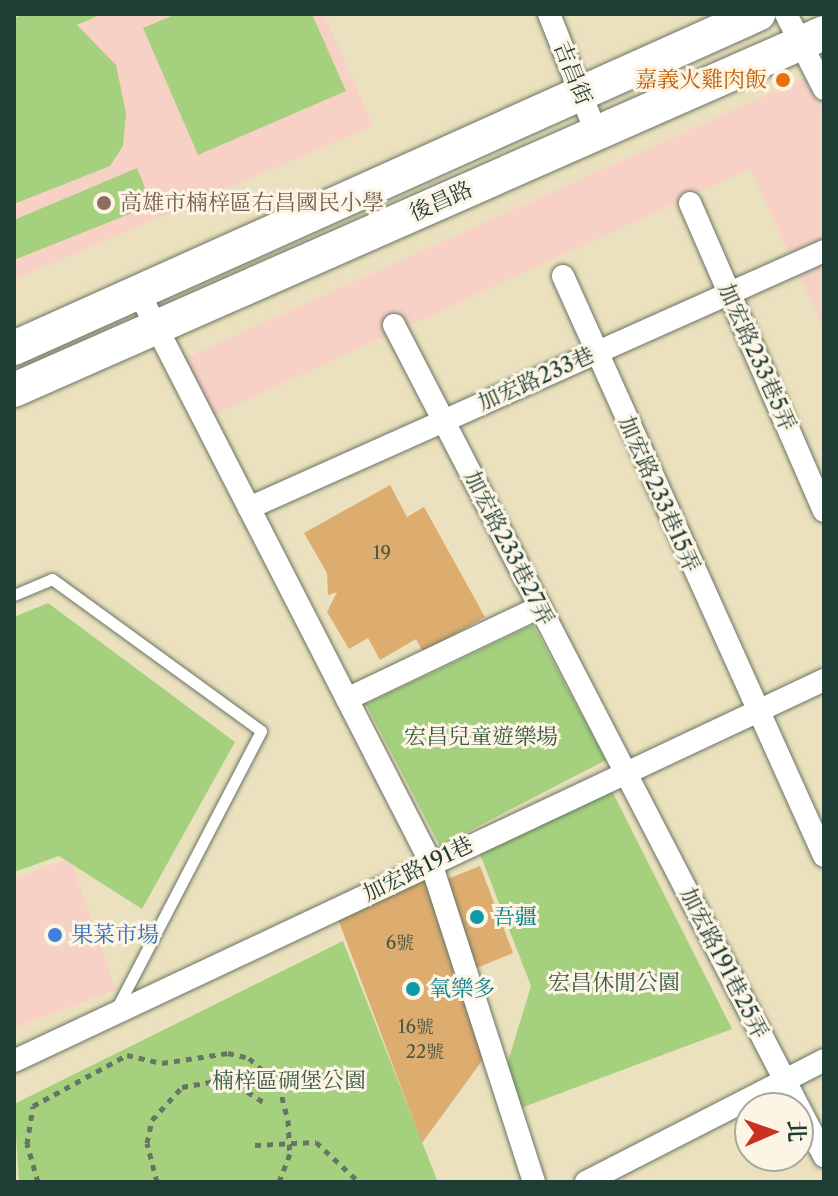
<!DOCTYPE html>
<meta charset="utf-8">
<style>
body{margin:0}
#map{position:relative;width:838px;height:1196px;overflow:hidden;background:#ece1be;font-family:"Libre Caslon Text","Noto Serif TC",serif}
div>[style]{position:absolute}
.built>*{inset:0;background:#f7d1c6}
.green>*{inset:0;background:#a5d17e}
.building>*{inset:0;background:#ddac6f}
.path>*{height:5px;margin-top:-2.5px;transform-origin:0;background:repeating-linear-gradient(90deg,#677664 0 6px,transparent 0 12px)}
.roads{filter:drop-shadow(0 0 2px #677664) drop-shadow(0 0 2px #677664)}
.service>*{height:11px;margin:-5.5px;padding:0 5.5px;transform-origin:5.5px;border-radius:5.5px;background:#fff}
.minor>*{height:22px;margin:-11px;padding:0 11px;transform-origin:11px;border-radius:11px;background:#fff}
.primary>*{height:34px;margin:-17px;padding:0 17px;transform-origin:17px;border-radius:17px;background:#fff}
.path-bridge>*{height:5px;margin-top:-2.5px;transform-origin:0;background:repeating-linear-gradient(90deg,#677664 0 6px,transparent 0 12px)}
.dots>*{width:22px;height:22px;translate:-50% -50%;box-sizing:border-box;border:4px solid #fcf5e5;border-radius:50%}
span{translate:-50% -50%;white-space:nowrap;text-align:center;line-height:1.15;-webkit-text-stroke:6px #fcf5e5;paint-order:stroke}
.number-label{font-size:18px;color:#4e5943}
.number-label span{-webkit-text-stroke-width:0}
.street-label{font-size:22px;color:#1f3d34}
.food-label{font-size:22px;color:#c56008}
.right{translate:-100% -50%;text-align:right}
.education-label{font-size:22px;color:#785e54}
.left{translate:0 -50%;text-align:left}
.park-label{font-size:22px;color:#3a5b43}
.culture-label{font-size:22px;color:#0d838f}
.shop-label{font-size:22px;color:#366cbe}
.frame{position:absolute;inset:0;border:16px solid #1f3d34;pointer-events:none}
.north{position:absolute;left:734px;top:1092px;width:80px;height:80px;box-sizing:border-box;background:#fcf5e5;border:2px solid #a4ab9e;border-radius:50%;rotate:88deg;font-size:22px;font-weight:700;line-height:32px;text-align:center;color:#1f3d34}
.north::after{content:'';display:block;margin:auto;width:28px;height:36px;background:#c8321e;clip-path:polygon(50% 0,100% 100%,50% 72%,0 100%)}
</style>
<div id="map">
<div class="built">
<div style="clip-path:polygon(14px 14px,324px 14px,373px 126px,14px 280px)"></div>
<div style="clip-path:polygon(824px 69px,824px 329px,750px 169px,214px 415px,185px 358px)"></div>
<div style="clip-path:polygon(70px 858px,116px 990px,14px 1028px,14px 879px)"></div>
</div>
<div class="green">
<div style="clip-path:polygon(25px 14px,102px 14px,77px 25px,116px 65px,126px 113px,123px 146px,110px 166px,14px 204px,14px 18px)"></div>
<div style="clip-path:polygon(176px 14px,312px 14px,346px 91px,198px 155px,143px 28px)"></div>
<div style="clip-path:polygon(137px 168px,152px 205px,14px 260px,14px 220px)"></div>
<div style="clip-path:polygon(48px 603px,235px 742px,142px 909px,59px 856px,14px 872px,14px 617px)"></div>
<div style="clip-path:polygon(533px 625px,606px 760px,440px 846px,366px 704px)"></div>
<div style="clip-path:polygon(612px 791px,732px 1029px,521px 1108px,506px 1068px,531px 986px,480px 854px)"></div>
<div style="clip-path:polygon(343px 941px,437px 1180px,19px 1182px,14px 1104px)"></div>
</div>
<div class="building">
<div style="clip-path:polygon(390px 485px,407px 517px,424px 507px,485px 617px,423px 652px,416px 639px,380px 660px,368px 638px,349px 649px,327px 612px,337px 592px,328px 595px,327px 573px,304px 533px)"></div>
<div style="clip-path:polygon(480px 866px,513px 953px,474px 969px,440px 882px)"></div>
<div style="clip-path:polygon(425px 878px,484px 1058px,422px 1143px,338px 919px)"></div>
</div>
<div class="path">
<div style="left:255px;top:1145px;width:61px;rotate:-2.8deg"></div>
<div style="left:316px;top:1142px;width:59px;rotate:42.9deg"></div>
<div style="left:38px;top:1182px;width:40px;rotate:-106deg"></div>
<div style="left:27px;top:1144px;width:38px;rotate:-81deg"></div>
<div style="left:33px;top:1106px;width:107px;rotate:-28.5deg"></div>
<div style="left:127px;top:1055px;width:36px;rotate:13deg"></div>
<div style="left:162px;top:1063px;width:67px;rotate:-8.6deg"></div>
<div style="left:228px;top:1053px;width:22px;rotate:13deg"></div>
<div style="left:249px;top:1058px;width:40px;rotate:42deg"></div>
<div style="left:279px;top:1085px;width:36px;rotate:76deg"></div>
<div style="left:157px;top:1182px;width:40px;rotate:-104.4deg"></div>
<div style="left:147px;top:1143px;width:24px;rotate:-78deg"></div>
<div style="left:152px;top:1120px;width:45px;rotate:-47.7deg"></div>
<div style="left:182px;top:1087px;width:46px;rotate:-10.1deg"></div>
<div style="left:227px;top:1079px;width:45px;rotate:32.3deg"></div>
<div style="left:279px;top:1182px;width:31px;rotate:-69deg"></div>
</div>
<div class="roads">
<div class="service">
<div style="left:14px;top:595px;width:41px;rotate:-22.8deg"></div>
<div style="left:52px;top:579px;width:258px;rotate:36deg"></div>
<div style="left:261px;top:731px;width:314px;rotate:117.5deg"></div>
</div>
<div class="minor">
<div style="left:549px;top:14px;width:127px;rotate:68.3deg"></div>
<div style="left:786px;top:14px;width:84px;rotate:63.1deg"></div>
<div style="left:690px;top:203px;width:336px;rotate:66.5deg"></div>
<div style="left:563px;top:276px;width:636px;rotate:65.77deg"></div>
<div style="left:138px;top:291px;width:643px;rotate:62.88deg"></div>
<div style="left:431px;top:863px;width:335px;rotate:72.1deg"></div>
<div style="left:394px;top:325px;width:936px;rotate:62.64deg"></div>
<div style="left:249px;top:508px;width:630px;rotate:-24.08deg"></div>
<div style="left:347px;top:699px;width:214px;rotate:-25.5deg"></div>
<div style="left:14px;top:1061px;width:895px;rotate:-25.19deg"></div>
<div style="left:586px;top:1182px;width:267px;rotate:-27.1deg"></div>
</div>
<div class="primary">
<div style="left:14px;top:348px;width:816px;rotate:-24.18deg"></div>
<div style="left:14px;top:390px;width:885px;rotate:-23.79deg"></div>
</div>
</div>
<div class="path-bridge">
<div style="left:288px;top:1120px;width:33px;rotate:87deg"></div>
</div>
<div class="dots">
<div style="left:783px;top:80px;background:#e8710a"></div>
<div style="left:104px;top:203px;background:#8d6e63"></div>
<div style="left:477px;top:917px;background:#0f9aa8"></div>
<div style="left:55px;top:935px;background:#3f7fe0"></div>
<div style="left:413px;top:989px;background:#0f9aa8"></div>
</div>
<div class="number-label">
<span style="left:382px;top:553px">19</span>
<span style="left:400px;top:943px">6號</span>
<span style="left:416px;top:1027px">16號</span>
<span style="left:425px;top:1052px">22號</span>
</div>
<div class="street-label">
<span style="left:573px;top:73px;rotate:68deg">吉昌街</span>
<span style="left:441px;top:201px;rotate:-24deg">後昌路</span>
<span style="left:757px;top:357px;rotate:66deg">加宏路233巷5弄</span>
<span style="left:536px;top:379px;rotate:-24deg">加宏路233巷</span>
<span style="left:659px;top:494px;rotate:66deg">加宏路233巷15弄</span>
<span style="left:509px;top:548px;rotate:63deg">加宏路233巷27弄</span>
<span style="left:418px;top:869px;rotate:-26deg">加宏路191巷</span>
<span style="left:724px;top:963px;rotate:63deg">加宏路191巷25弄</span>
</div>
<div class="food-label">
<span class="right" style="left:767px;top:80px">嘉義火雞肉飯</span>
</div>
<div class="education-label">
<span class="left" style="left:120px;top:203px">高雄市楠梓區右昌國民小學</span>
</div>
<div class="park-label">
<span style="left:481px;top:737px">宏昌兒童遊樂場</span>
<span style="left:614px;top:983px">宏昌休閒公園</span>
<span style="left:289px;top:1081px">楠梓區碉堡公園</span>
</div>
<div class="culture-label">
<span class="left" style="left:493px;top:917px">吾疆</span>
<span class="left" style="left:429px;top:989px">氧樂多</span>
</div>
<div class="shop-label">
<span class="left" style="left:71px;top:935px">果菜市場</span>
</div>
<div class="frame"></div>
<div class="north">北</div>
</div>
